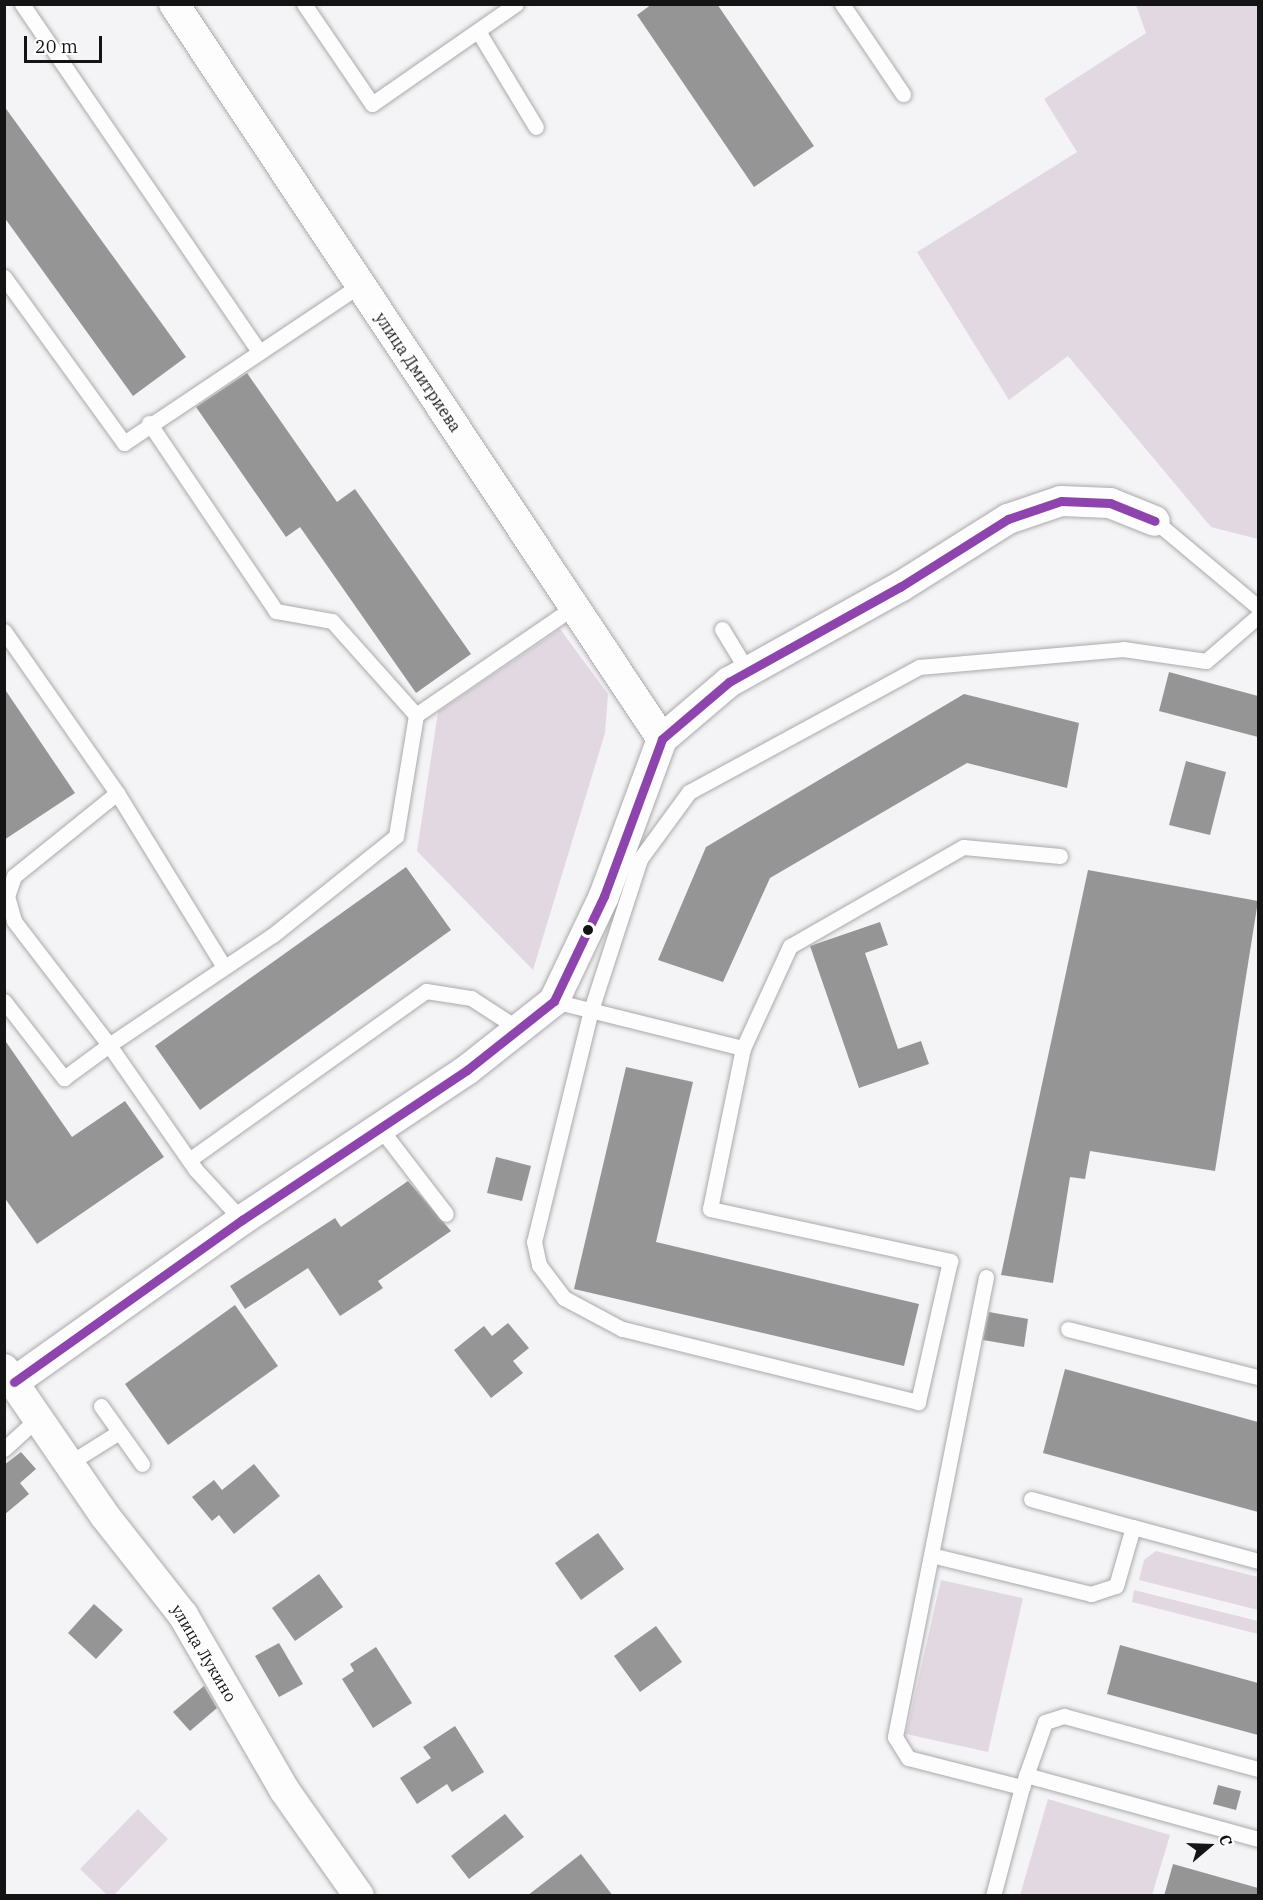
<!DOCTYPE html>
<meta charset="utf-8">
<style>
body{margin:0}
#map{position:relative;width:1263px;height:1900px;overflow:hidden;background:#f4f4f6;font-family:"IBM Plex Serif",serif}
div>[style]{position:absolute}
.green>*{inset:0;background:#e2d8e1}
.building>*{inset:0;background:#959596}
.roads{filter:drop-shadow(0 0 2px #aaaaac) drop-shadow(0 0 2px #aaaaac)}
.service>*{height:15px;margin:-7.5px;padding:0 7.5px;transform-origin:7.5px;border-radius:7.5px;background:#fdfdfe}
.minor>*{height:30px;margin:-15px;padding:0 15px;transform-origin:15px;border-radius:15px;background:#fdfdfe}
.bus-1>*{height:9px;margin:-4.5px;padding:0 4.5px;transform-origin:4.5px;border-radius:4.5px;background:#8e44ad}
.dots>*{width:16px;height:16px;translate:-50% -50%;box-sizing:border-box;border:3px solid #fff;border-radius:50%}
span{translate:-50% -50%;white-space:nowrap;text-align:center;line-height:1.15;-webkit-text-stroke:6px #fff;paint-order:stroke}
.street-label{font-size:16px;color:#141415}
.frame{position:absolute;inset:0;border:6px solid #141415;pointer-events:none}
.north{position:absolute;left:1179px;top:1816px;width:60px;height:60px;-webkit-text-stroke:4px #fff;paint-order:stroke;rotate:71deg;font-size:16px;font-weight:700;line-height:24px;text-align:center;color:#141415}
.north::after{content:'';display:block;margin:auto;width:21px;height:27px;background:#141415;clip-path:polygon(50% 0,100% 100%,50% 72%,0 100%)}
.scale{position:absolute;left:24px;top:36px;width:78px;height:27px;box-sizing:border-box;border:3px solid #141415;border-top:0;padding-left:8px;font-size:18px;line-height:21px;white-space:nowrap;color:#141415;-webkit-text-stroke:4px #fff;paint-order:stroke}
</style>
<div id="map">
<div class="green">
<div style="clip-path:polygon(1136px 5px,1258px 5px,1258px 539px,1211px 527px,1068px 356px,1009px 400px,917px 252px,1077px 152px,1044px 99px,1146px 33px)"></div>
<div style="clip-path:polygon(560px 629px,608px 694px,605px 733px,533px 970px,417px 851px,438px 712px)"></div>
<div style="clip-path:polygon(1156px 1551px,1258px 1577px,1258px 1610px,1139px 1580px,1144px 1560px)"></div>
<div style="clip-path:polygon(941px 1580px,1023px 1598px,988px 1752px,906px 1734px)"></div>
<div style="clip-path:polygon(1134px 1590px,1258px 1621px,1258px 1634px,1132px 1602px)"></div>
<div style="clip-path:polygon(1048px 1799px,1170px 1835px,1152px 1895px,1020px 1895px)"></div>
<div style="clip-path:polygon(138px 1809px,168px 1839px,114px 1895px,107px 1895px,80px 1869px)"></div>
</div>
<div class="building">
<div style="clip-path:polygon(652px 4px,717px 4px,814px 146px,754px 187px,637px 15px)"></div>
<div style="clip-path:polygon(4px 106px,186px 357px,133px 396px,4px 217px)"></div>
<div style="clip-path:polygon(247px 373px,337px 502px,355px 489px,471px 654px,416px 693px,300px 527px,286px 537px,196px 407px)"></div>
<div style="clip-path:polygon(1169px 672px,1258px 696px,1258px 737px,1159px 711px)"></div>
<div style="clip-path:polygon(4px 688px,75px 793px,4px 840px)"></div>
<div style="clip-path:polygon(964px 694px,1079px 723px,1067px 788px,967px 763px,770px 878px,723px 982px,658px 960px,706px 847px)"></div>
<div style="clip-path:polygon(1186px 761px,1226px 772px,1210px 835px,1169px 825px)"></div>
<div style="clip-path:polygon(406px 867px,451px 930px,200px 1110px,155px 1046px)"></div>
<div style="clip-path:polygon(1088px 870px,1258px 901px,1215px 1171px,1090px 1151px,1085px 1179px,1070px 1177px,1053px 1283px,1001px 1275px)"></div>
<div style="clip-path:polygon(880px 922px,888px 945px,865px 953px,898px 1049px,921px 1041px,929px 1064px,859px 1088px,810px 946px)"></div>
<div style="clip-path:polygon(4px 1039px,72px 1137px,125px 1101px,164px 1157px,37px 1244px,4px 1197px)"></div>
<div style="clip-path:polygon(626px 1067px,693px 1082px,656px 1242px,919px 1304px,904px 1366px,574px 1289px)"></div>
<div style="clip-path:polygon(496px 1157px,531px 1166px,522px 1201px,487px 1193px)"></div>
<div style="clip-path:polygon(408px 1181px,451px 1231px,378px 1281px,383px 1288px,340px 1316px,308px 1268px,245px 1309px,230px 1286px,335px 1218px,341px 1227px)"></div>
<div style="clip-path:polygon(235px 1305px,278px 1366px,168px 1445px,125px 1384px)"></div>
<div style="clip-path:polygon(989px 1312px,1028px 1319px,1024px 1347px,983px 1340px)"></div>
<div style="clip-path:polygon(508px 1323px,529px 1348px,513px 1361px,523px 1373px,491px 1398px,454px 1350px,484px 1326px,492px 1336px)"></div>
<div style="clip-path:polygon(1065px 1369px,1258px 1422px,1258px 1512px,1043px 1453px)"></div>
<div style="clip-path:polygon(21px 1452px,36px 1469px,20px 1483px,29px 1494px,4px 1515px,4px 1465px)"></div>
<div style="clip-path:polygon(254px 1464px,280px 1496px,234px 1534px,219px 1515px,212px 1521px,192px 1497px,214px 1480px,222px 1490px)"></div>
<div style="clip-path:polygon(598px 1533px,624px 1569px,581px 1600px,555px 1563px)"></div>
<div style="clip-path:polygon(319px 1574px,343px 1607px,295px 1641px,272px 1608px)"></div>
<div style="clip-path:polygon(94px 1604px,123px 1630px,96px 1659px,68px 1633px)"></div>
<div style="clip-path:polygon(656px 1626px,682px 1662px,640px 1692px,614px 1656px)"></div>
<div style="clip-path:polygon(279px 1643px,303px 1684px,279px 1697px,255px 1656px)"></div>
<div style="clip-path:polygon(1120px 1645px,1258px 1683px,1258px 1735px,1107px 1694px)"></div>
<div style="clip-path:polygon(376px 1647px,412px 1703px,373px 1728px,342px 1679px,354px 1671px,350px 1664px)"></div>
<div style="clip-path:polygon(204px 1686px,217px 1708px,190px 1731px,173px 1712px)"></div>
<div style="clip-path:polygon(455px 1726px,484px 1772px,452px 1792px,447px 1784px,417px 1804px,400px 1778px,431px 1758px,423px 1747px)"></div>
<div style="clip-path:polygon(1218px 1785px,1241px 1791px,1236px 1810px,1213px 1804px)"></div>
<div style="clip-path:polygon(505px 1814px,524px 1837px,469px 1879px,451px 1856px)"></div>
<div style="clip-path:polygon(581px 1854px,613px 1896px,527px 1896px)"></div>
<div style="clip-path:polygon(1173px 1864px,1258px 1888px,1258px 1896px,1164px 1896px)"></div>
</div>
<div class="roads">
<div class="service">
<div style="left:22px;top:4px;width:421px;rotate:55.7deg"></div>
<div style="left:304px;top:4px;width:121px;rotate:55.8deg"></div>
<div style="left:372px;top:104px;width:175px;rotate:-34.8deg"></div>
<div style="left:842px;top:4px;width:109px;rotate:55.9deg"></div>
<div style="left:478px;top:31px;width:112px;rotate:58.9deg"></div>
<div style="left:4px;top:277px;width:205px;rotate:54.1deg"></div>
<div style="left:124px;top:443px;width:284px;rotate:-33.8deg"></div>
<div style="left:1155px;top:521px;width:134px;rotate:39.9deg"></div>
<div style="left:722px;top:629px;width:50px;rotate:58.8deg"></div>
<div style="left:4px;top:631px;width:198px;rotate:55.1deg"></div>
<div style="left:117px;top:793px;width:204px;rotate:58.4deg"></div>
<div style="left:416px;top:715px;width:191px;rotate:-34.4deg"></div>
<div style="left:117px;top:793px;width:132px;rotate:141.1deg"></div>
<div style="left:14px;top:876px;width:21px;rotate:109deg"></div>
<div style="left:7px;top:896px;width:26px;rotate:74deg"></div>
<div style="left:14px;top:921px;width:156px;rotate:52.5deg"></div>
<div style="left:109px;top:1045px;width:197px;rotate:-33.9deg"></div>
<div style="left:273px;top:935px;width:158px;rotate:-38.8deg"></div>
<div style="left:396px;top:836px;width:123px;rotate:-80.6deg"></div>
<div style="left:416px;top:715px;width:126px;rotate:-131.8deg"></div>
<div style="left:332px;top:621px;width:57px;rotate:-169.9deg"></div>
<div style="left:276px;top:611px;width:227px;rotate:-124deg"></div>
<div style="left:1060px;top:856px;width:97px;rotate:-174.7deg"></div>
<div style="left:963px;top:847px;width:199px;rotate:150.2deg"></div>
<div style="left:790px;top:946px;width:112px;rotate:114.7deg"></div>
<div style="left:743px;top:1048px;width:164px;rotate:101.6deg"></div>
<div style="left:710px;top:1209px;width:246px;rotate:12.2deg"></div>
<div style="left:950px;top:1261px;width:145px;rotate:102.8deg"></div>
<div style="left:918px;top:1402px;width:305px;rotate:-166.1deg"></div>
<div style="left:622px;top:1329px;width:66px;rotate:-151.9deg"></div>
<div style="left:564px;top:1298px;width:41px;rotate:-127.1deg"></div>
<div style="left:539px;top:1265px;width:24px;rotate:-102deg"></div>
<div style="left:534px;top:1242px;width:239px;rotate:-76.2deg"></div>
<div style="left:591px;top:1010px;width:159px;rotate:-72deg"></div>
<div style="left:640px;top:859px;width:83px;rotate:-53.8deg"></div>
<div style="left:689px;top:792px;width:262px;rotate:-28.5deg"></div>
<div style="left:919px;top:667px;width:205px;rotate:-5deg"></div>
<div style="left:1123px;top:649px;width:84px;rotate:8.2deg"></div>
<div style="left:1206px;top:661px;width:69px;rotate:-40.9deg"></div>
<div style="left:4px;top:1001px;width:98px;rotate:52.1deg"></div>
<div style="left:64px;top:1078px;width:56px;rotate:-36.3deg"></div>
<div style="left:109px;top:1045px;width:152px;rotate:55.2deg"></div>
<div style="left:196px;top:1170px;width:68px;rotate:47.4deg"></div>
<div style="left:554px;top:1001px;width:195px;rotate:14deg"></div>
<div style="left:380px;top:1128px;width:108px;rotate:52.5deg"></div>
<div style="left:189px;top:1160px;width:291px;rotate:-35.5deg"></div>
<div style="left:426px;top:991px;width:46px;rotate:8.8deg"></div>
<div style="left:471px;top:998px;width:57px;rotate:32.9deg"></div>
<div style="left:986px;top:1277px;width:469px;rotate:101.2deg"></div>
<div style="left:895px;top:1737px;width:25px;rotate:58deg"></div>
<div style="left:908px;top:1758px;width:118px;rotate:14.3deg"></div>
<div style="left:1022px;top:1787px;width:113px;rotate:104.9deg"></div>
<div style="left:1068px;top:1329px;width:196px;rotate:14.2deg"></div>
<div style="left:101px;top:1406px;width:71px;rotate:54.7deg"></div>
<div style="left:4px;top:1449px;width:46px;rotate:-42.4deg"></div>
<div style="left:68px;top:1464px;width:60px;rotate:-32.1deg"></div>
<div style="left:1031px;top:1499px;width:106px;rotate:15.4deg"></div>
<div style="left:931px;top:1555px;width:165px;rotate:13.7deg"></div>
<div style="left:1091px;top:1594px;width:26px;rotate:-18deg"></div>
<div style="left:1116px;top:1586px;width:61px;rotate:-73.9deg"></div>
<div style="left:1133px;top:1527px;width:130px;rotate:15.2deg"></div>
<div style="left:1026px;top:1775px;width:241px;rotate:15.4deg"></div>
<div style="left:1022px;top:1787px;width:69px;rotate:-70.5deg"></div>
<div style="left:1045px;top:1722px;width:20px;rotate:-18deg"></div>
<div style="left:1064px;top:1716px;width:201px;rotate:15.3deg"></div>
</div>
<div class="minor">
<div style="left:174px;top:4px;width:882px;rotate:56.42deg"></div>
<div style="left:4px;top:1369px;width:178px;rotate:55.5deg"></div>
<div style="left:105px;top:1516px;width:126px;rotate:51.8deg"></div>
<div style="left:183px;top:1615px;width:203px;rotate:59.9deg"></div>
<div style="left:285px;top:1791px;width:128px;rotate:54.8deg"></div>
<div style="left:14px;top:1382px;width:280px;rotate:-35.4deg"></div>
<div style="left:242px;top:1220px;width:270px;rotate:-33.7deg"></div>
<div style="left:467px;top:1070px;width:111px;rotate:-38.4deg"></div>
<div style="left:554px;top:1001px;width:116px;rotate:-64.5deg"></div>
<div style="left:604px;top:896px;width:167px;rotate:-69.7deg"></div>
<div style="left:662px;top:739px;width:88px;rotate:-40.4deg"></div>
<div style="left:729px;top:682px;width:196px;rotate:-29.1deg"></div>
<div style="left:900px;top:587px;width:128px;rotate:-32.2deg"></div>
<div style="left:1008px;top:519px;width:56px;rotate:-18.8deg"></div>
<div style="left:1061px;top:501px;width:49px;rotate:2.3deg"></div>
<div style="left:1110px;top:503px;width:48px;rotate:21.8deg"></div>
</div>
</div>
<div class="bus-1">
<div style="left:14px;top:1382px;width:280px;rotate:-35.4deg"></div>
<div style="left:242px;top:1220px;width:270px;rotate:-33.7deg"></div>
<div style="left:467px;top:1070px;width:111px;rotate:-38.4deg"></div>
<div style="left:554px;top:1001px;width:116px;rotate:-64.5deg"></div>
<div style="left:604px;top:896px;width:167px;rotate:-69.7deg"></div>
<div style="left:662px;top:739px;width:88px;rotate:-40.4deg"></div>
<div style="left:729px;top:682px;width:196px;rotate:-29.1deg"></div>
<div style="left:900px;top:587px;width:128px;rotate:-32.2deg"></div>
<div style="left:1008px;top:519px;width:56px;rotate:-18.8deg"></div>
<div style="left:1061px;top:501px;width:49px;rotate:2.3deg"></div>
<div style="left:1110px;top:503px;width:48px;rotate:21.8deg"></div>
</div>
<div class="dots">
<div style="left:588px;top:930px;background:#141415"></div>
</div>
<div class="street-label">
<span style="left:418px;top:372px;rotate:56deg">улица Дмитриева</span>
<span style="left:204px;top:1653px;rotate:59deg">улица Лукино</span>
</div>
<div class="frame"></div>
<div class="north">С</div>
<div class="scale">20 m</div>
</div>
